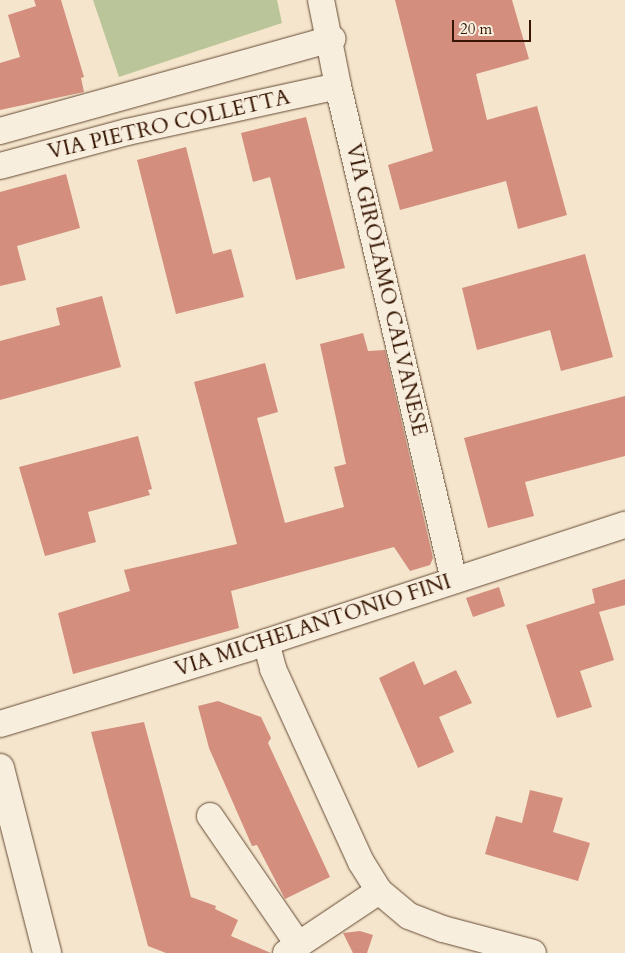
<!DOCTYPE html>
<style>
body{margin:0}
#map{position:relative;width:625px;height:953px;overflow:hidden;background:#f4e5cc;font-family:Cardo,serif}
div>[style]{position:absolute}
.green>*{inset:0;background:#bac599}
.building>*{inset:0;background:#d38e7e}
.roads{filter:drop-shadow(0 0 1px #664a35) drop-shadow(0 0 1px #664a35)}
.minor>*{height:26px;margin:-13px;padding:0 13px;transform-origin:13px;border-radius:13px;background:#f8eede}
.secondary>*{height:28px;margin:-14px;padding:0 14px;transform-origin:14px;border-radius:14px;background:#f8eede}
span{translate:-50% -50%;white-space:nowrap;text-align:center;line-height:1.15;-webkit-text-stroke:4px #f8eede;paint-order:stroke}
.street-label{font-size:21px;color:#371703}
.scale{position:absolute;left:452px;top:20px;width:79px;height:22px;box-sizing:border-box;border:2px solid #371703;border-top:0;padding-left:6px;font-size:15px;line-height:18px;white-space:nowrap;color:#371703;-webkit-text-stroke:4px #f8eede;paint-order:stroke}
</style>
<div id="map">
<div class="green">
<div style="clip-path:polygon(93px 0,277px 0,282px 23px,119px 77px)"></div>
</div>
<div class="building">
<div style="clip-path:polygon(34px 0,61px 0,84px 77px,81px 78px,84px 92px,0 110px,0 63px,20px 57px,8px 15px,36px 6px)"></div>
<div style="clip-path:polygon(395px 0,512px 0,529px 59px,476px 74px,487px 120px,537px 106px,567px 215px,518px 229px,506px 181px,400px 210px,388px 165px,433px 151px)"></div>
<div style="clip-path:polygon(306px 117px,345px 268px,296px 280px,270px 177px,253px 182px,241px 133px)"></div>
<div style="clip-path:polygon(186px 147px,213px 254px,231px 249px,244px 297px,176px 314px,137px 160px)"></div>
<div style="clip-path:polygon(66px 174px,80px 228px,17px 246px,26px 280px,0 286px,0 192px)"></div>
<div style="clip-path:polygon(585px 254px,613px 357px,561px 371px,550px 330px,477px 350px,462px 288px)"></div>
<div style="clip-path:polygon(102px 296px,121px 367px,0 400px,0 341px,60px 325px,56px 308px)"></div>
<div style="clip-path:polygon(363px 333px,368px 351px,385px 350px,433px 558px,430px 565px,410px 571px,394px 547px,231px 591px,239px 628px,73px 674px,58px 613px,130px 591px,124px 570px,237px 544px,194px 382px,265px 363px,278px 412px,257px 418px,285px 523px,344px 507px,334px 467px,346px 464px,320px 344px)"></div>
<div style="clip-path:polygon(625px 396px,625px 456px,525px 482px,534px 516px,488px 528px,464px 438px)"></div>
<div style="clip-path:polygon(138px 436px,152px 489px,148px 490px,150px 495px,88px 512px,96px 542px,45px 556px,19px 467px)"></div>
<div style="clip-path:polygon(625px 579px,625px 605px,599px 612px,614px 660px,580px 671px,592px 707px,557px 718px,526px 625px,595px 603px,592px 589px)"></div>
<div style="clip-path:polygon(499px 587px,505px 606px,473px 617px,466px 598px)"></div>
<div style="clip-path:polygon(414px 661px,424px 685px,456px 670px,472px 703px,439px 717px,454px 752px,418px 768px,379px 678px)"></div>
<div style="clip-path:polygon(218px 701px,261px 717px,271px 738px,268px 743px,330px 877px,285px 899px,257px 845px,252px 846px,209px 748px,198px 706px)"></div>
<div style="clip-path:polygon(144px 722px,191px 897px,216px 906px,215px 909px,238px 920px,231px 936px,271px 953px,166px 953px,148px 946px,91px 732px)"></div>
<div style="clip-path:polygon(530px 790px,563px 798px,553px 832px,590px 843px,578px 881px,485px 854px,496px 816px,522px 823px)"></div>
<div style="clip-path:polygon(360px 931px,373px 935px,367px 953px,353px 953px,343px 933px)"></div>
</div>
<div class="roads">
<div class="minor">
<div style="left:321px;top:0;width:88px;rotate:78.8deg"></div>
<div style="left:338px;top:86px;width:507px;rotate:76.79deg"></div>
<div style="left:0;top:131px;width:345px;rotate:-15.5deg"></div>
<div style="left:0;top:166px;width:131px;rotate:-15deg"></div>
<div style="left:127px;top:132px;width:216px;rotate:-12.3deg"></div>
<div style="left:266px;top:642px;width:28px;rotate:75deg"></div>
<div style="left:273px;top:669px;width:212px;rotate:65.5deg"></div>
<div style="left:361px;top:862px;width:34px;rotate:58deg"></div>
<div style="left:379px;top:891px;width:39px;rotate:40deg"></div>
<div style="left:409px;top:916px;width:36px;rotate:21deg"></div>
<div style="left:443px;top:929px;width:93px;rotate:14.9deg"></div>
<div style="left:0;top:724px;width:259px;rotate:-17deg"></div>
<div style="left:248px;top:648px;width:397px;rotate:-18.1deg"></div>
<div style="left:210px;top:816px;width:155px;rotate:55.5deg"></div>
<div style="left:286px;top:953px;width:112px;rotate:-33.7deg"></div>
</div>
<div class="secondary">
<div style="left:0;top:768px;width:191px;rotate:75.7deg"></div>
</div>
</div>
<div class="street-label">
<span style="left:169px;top:125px;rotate:-13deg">VIA PIETRO COLLETTA</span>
<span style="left:386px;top:290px;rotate:77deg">VIA GIROLAMO CALVANESE</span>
<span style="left:313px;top:626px;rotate:-18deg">VIA MICHELANTONIO FINI</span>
</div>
<div class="scale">20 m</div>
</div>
